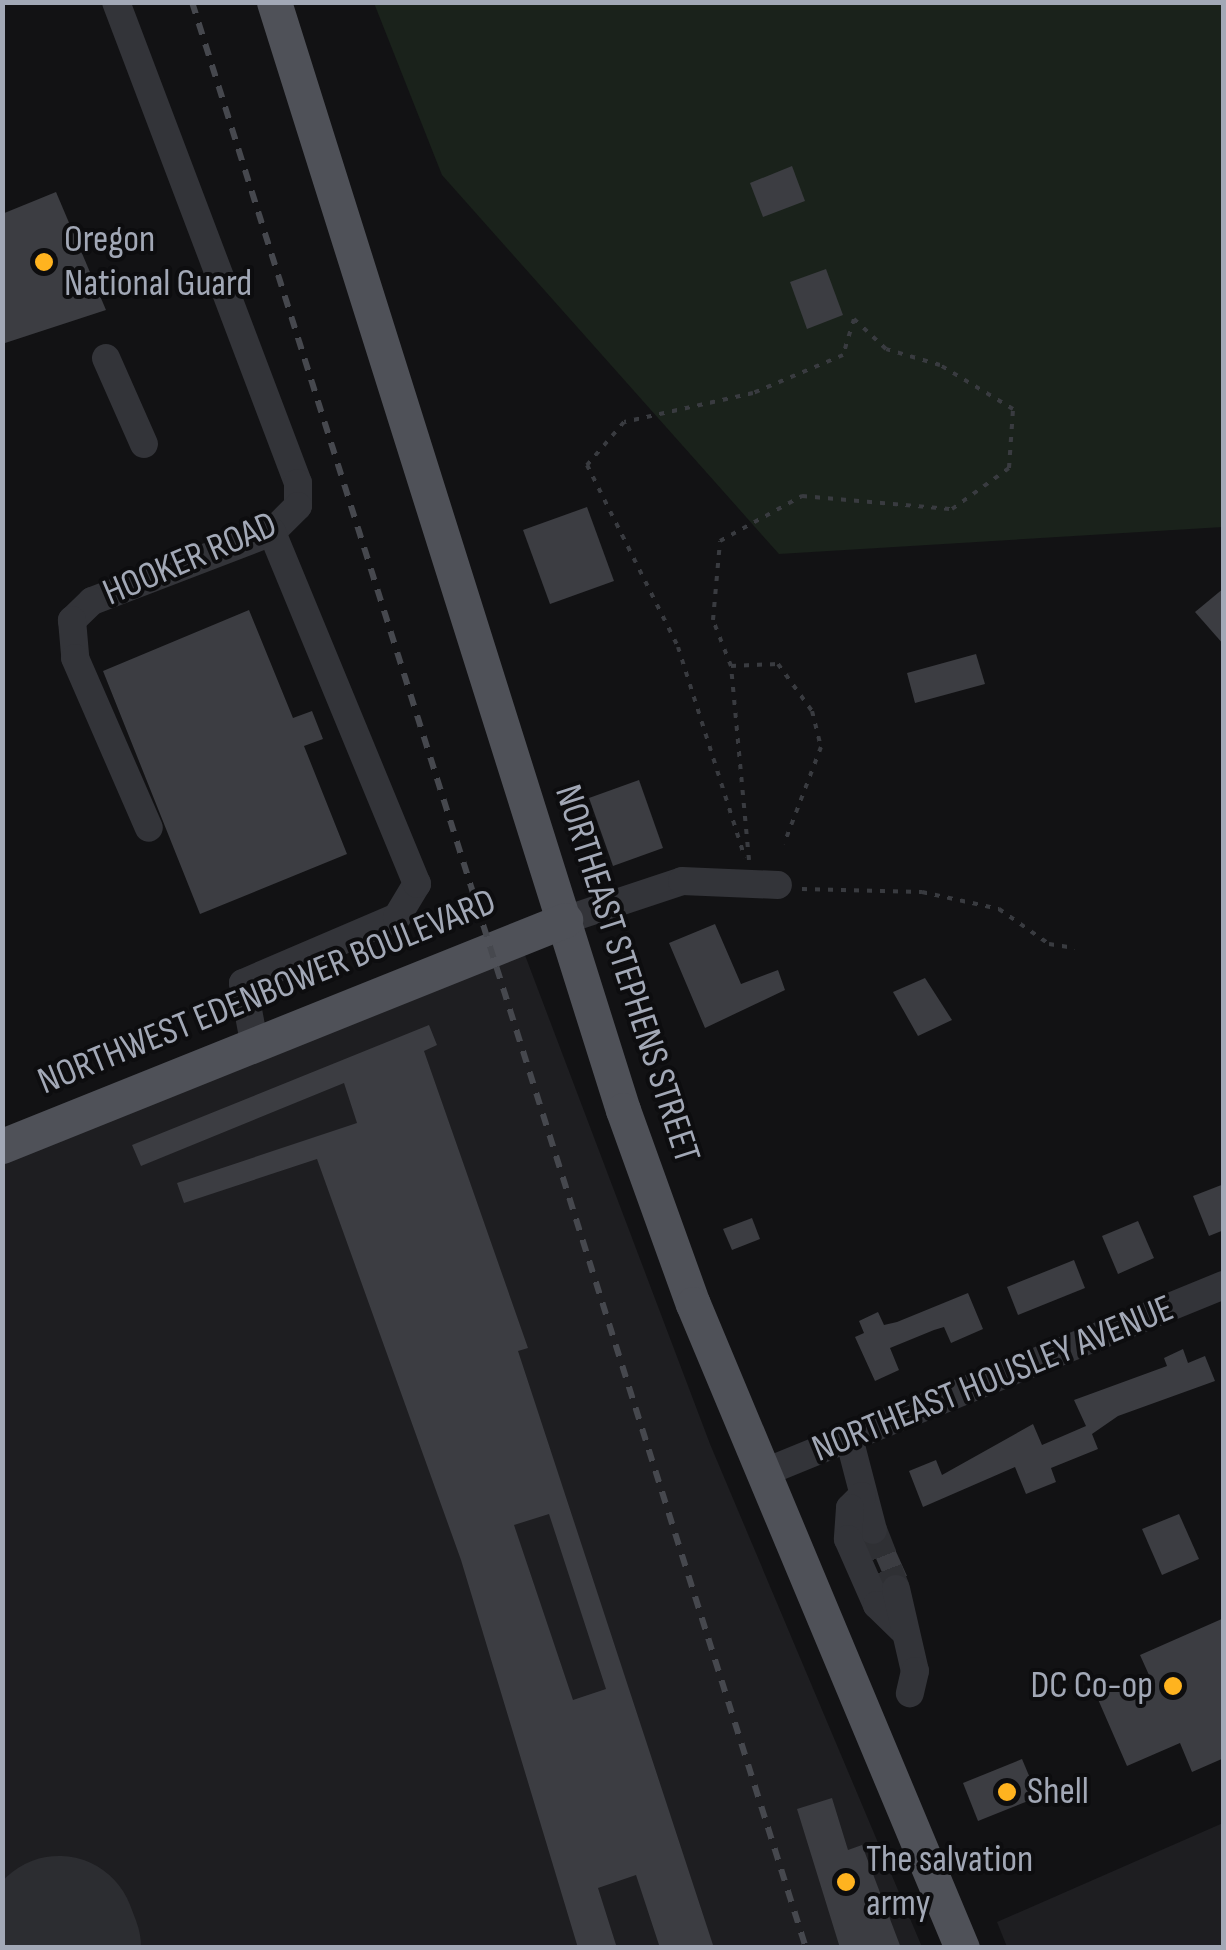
<!DOCTYPE html>
<style>
body{margin:0}
#map{position:relative;width:1226px;height:1950px;overflow:hidden;background:#121214;font-family:"Sofia Sans Condensed",sans-serif}
div>[style]{position:absolute}
.built>*{inset:0;background:#1e1e21}
.green>*{inset:0;background:#1a221b}
.runway>*{height:152px;margin:-76px;padding:0 76px;transform-origin:76px;border-radius:76px;background:#2c2d31}
.building>*{inset:0;background:#3c3d42}
.minor-tunnel>*{height:28px;margin-top:-14px;transform-origin:0;background:repeating-linear-gradient(90deg,#2f3034 0 28px,transparent 0 42px)}
.path>*{height:4px;margin-top:-2px;transform-origin:0;background:repeating-linear-gradient(90deg,#393b40 0 5px,transparent 0 13px)}
.minor>*{height:28px;margin:-14px;padding:0 14px;transform-origin:14px;border-radius:14px;background:#333439}
.major>*{height:35px;margin:-17.5px;padding:0 17.5px;transform-origin:17.5px;border-radius:17.5px;background:#4f5158}
.rail>*{height:6px;margin-top:-3px;transform-origin:0;background:repeating-linear-gradient(90deg,#46484e 0 12px,transparent 0 22px)}
.dots>*{width:28px;height:28px;translate:-50% -50%;box-sizing:border-box;border:5px solid #0d0d0f;border-radius:50%}
span{translate:-50% -50%;white-space:nowrap;text-align:center;line-height:1.15;-webkit-text-stroke:8px #0d0d0f;paint-order:stroke}
.poi-label{font-size:38px;color:#a2a8b6}
.left{translate:0 -50%;text-align:left}
.right{translate:-100% -50%;text-align:right}
.street-label{font-size:38px;color:#a2a8b6}
.frame{position:absolute;inset:0;border:5px solid #a2a8b6;pointer-events:none}
</style>
<div id="map">
<div class="built">
<div style="clip-path:polygon(517px 934px,710px 1444px,922px 1947px,3px 1948px,3px 1152px)"></div>
<div style="clip-path:polygon(1223px 1823px,1223px 1947px,1007px 1947px,997px 1922px)"></div>
</div>
<div class="green">
<div style="clip-path:polygon(374px 3px,1223px 3px,1223px 527px,779px 554px,442px 175px)"></div>
</div>
<div class="runway">
<div style="left:59px;top:1932px;width:17px;rotate:69deg"></div>
</div>
<div class="building">
<div style="clip-path:polygon(792px 166px,805px 201px,763px 217px,750px 183px)"></div>
<div style="clip-path:polygon(56px 192px,106px 310px,2px 344px,2px 214px)"></div>
<div style="clip-path:polygon(826px 269px,843px 315px,807px 329px,790px 282px)"></div>
<div style="clip-path:polygon(587px 507px,614px 581px,550px 604px,523px 530px)"></div>
<div style="clip-path:polygon(1224px 588px,1224px 645px,1195px 612px)"></div>
<div style="clip-path:polygon(249px 610px,293px 718px,312px 711px,323px 739px,304px 746px,347px 854px,200px 914px,103px 671px)"></div>
<div style="clip-path:polygon(976px 654px,985px 684px,915px 703px,907px 673px)"></div>
<div style="clip-path:polygon(639px 780px,663px 848px,613px 866px,589px 798px)"></div>
<div style="clip-path:polygon(715px 924px,741px 984px,778px 970px,785px 990px,705px 1028px,669px 943px)"></div>
<div style="clip-path:polygon(925px 978px,952px 1020px,918px 1036px,893px 992px)"></div>
<div style="clip-path:polygon(evenodd,429px 1025px,437px 1045px,424px 1051px,528px 1348px,518px 1351px,714px 1948px,660px 1948px,636px 1875px,598px 1888px,617px 1948px,578px 1948px,461px 1560px,317px 1159px,184px 1203px,177px 1183px,357px 1123px,344px 1083px,141px 1166px,132px 1145px,429px 1025px,549px 1514px,606px 1689px,573px 1700px,514px 1525px,549px 1514px)"></div>
<div style="clip-path:polygon(1224px 1184px,1224px 1230px,1209px 1236px,1193px 1196px)"></div>
<div style="clip-path:polygon(752px 1218px,760px 1239px,732px 1250px,723px 1229px)"></div>
<div style="clip-path:polygon(1138px 1221px,1154px 1258px,1118px 1274px,1102px 1236px)"></div>
<div style="clip-path:polygon(1074px 1260px,1085px 1288px,1018px 1315px,1007px 1287px)"></div>
<div style="clip-path:polygon(968px 1293px,983px 1329px,951px 1343px,944px 1327px,934px 1330px,890px 1348px,899px 1370px,875px 1381px,855px 1337px,864px 1333px,859px 1321px,878px 1312px,884px 1325px,897px 1322px)"></div>
<div style="clip-path:polygon(1183px 1349px,1188px 1363px,1205px 1356px,1215px 1381px,1118px 1416px,1092px 1434px,1098px 1449px,1051px 1468px,1056px 1482px,1026px 1494px,1015px 1467px,923px 1507px,909px 1471px,936px 1460px,942px 1475px,1033px 1424px,1042px 1445px,1086px 1426px,1074px 1400px,1167px 1366px,1164px 1358px)"></div>
<div style="clip-path:polygon(1179px 1514px,1199px 1559px,1162px 1575px,1142px 1529px)"></div>
<div style="clip-path:polygon(889px 1536px,907px 1576px,884px 1577px,871px 1547px)"></div>
<div style="clip-path:polygon(1224px 1618px,1224px 1758px,1192px 1772px,1180px 1743px,1127px 1766px,1097px 1697px,1149px 1675px,1140px 1655px)"></div>
<div style="clip-path:polygon(1022px 1759px,1038px 1797px,978px 1821px,963px 1783px)"></div>
<div style="clip-path:polygon(832px 1798px,848px 1850px,862px 1845px,901px 1948px,840px 1948px,797px 1809px)"></div>
</div>
<div class="minor-tunnel">
<div style="left:873px;top:1530px;width:63px;rotate:68.7deg"></div>
</div>
<div class="path">
<div style="left:731px;top:666px;width:49px;rotate:-111.4deg"></div>
<div style="left:713px;top:620px;width:79px;rotate:-84.9deg"></div>
<div style="left:720px;top:541px;width:94px;rotate:-28.8deg"></div>
<div style="left:802px;top:496px;width:151px;rotate:5deg"></div>
<div style="left:952px;top:509px;width:70px;rotate:-35.7deg"></div>
<div style="left:1009px;top:468px;width:59px;rotate:-86.1deg"></div>
<div style="left:1013px;top:409px;width:85px;rotate:-148.9deg"></div>
<div style="left:940px;top:365px;width:56px;rotate:-163.5deg"></div>
<div style="left:886px;top:349px;width:44px;rotate:-136.8deg"></div>
<div style="left:854px;top:319px;width:38px;rotate:107deg"></div>
<div style="left:843px;top:355px;width:98px;rotate:157.1deg"></div>
<div style="left:753px;top:393px;width:132px;rotate:167.3deg"></div>
<div style="left:624px;top:422px;width:57px;rotate:130.7deg"></div>
<div style="left:587px;top:465px;width:203px;rotate:63.4deg"></div>
<div style="left:678px;top:647px;width:221px;rotate:72.4deg"></div>
<div style="left:749px;top:860px;width:195px;rotate:-95.3deg"></div>
<div style="left:731px;top:666px;width:47px;rotate:-2.4deg"></div>
<div style="left:778px;top:664px;width:58px;rotate:54.1deg"></div>
<div style="left:812px;top:711px;width:37px;rotate:76deg"></div>
<div style="left:821px;top:747px;width:104px;rotate:110.9deg"></div>
<div style="left:802px;top:889px;width:120px;rotate:1.4deg"></div>
<div style="left:922px;top:892px;width:79px;rotate:12.4deg"></div>
<div style="left:999px;top:909px;width:61px;rotate:35deg"></div>
<div style="left:1049px;top:944px;width:26px;rotate:9deg"></div>
</div>
<div class="minor">
<div style="left:116px;top:2px;width:514px;rotate:69.27deg"></div>
<div style="left:298px;top:483px;width:23px;rotate:90deg"></div>
<div style="left:298px;top:506px;width:37px;rotate:135deg"></div>
<div style="left:272px;top:532px;width:193px;rotate:159deg"></div>
<div style="left:92px;top:601px;width:28px;rotate:136deg"></div>
<div style="left:72px;top:620px;width:38px;rotate:85deg"></div>
<div style="left:75px;top:658px;width:185px;rotate:66.5deg"></div>
<div style="left:106px;top:358px;width:94px;rotate:66.2deg"></div>
<div style="left:565px;top:920px;width:123px;rotate:-18.4deg"></div>
<div style="left:682px;top:881px;width:96px;rotate:2.4deg"></div>
<div style="left:254px;top:1042px;width:60px;rotate:-100.6deg"></div>
<div style="left:243px;top:983px;width:168px;rotate:-23.2deg"></div>
<div style="left:397px;top:917px;width:39px;rotate:-59deg"></div>
<div style="left:417px;top:884px;width:381px;rotate:-112.4deg"></div>
<div style="left:849px;top:1438px;width:95px;rotate:75.4deg"></div>
<div style="left:763px;top:1473px;width:498px;rotate:-22.2deg"></div>
<div style="left:862px;top:1496px;width:17px;rotate:135deg"></div>
<div style="left:850px;top:1508px;width:31px;rotate:94deg"></div>
<div style="left:848px;top:1539px;width:72px;rotate:66.3deg"></div>
<div style="left:877px;top:1605px;width:35px;rotate:44deg"></div>
<div style="left:896px;top:1589px;width:84px;rotate:77deg"></div>
<div style="left:915px;top:1671px;width:23px;rotate:103deg"></div>
</div>
<div class="major">
<div style="left:274px;top:2px;width:1162px;rotate:72.52deg"></div>
<div style="left:623px;top:1110px;width:206px;rotate:70.2deg"></div>
<div style="left:693px;top:1304px;width:698px;rotate:67.33deg"></div>
<div style="left:2px;top:1146px;width:607px;rotate:-21.87deg"></div>
</div>
<div class="rail">
<div style="left:192px;top:2px;width:2041px;rotate:72.49deg"></div>
</div>
<div class="dots">
<div style="left:44px;top:262px;background:#ffb31f"></div>
<div style="left:1173px;top:1686px;background:#ffb31f"></div>
<div style="left:1007px;top:1792px;background:#ffb31f"></div>
<div style="left:846px;top:1882px;background:#ffb31f"></div>
</div>
<div class="poi-label">
<span class="left" style="left:64px;top:262px">Oregon<br>National Guard</span>
<span class="right" style="left:1153px;top:1686px">DC Co-op</span>
<span class="left" style="left:1027px;top:1792px">Shell</span>
<span class="left" style="left:866px;top:1882px">The salvation<br>army</span>
</div>
<div class="street-label">
<span style="left:190px;top:559px;rotate:-23deg">HOOKER ROAD</span>
<span style="left:627px;top:974px;rotate:72deg">NORTHEAST STEPHENS STREET</span>
<span style="left:267px;top:992px;rotate:-22deg">NORTHWEST EDENBOWER BOULEVARD</span>
<span style="left:993px;top:1379px;rotate:-22deg">NORTHEAST HOUSLEY AVENUE</span>
</div>
<div class="frame"></div>
</div>
